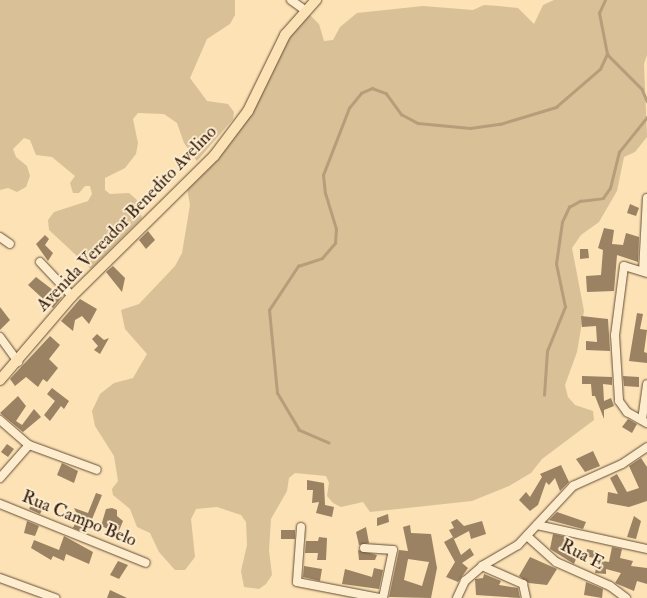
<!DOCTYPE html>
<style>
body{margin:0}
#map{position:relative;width:647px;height:598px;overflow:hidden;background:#fce2b4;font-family:"IM FELL Double Pica",serif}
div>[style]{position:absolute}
.green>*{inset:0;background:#d9c097}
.stream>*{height:2.5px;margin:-1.25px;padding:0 1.25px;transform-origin:1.25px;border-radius:1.25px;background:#b69e7b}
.building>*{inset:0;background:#9a8263}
.roads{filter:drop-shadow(0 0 1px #624c36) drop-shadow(0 0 1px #624c36)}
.minor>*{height:8px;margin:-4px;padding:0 4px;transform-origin:4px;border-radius:4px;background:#fdecce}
.major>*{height:10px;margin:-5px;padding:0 5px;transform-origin:5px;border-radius:5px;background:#fce2b4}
span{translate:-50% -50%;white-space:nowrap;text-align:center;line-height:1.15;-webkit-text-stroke:4px #fdecce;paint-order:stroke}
.street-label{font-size:18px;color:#2f1a0c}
</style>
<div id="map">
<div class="green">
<div style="clip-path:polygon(0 0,235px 0,235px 15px,230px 24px,207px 39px,190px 78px,207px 101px,228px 104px,234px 112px,233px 119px,197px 161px,184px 143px,177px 123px,164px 114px,138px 113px,133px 119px,138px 143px,136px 154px,125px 168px,105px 178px,105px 190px,110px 194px,129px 193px,137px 200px,142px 218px,91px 269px,49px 230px,48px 220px,54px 212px,88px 201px,92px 194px,90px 186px,85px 186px,79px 193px,73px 193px,70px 183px,75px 176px,52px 157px,36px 155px,30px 140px,24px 138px,13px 149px,16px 157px,27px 166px,30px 176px,26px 187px,17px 192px,8px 188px,0 190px)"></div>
<div style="clip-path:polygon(554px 0,647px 0,647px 55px,644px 64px,647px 137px,635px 152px,624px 157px,617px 191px,599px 222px,581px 235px,572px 248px,584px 311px,577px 352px,565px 385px,568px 397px,575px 405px,593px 411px,594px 420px,542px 459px,531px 473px,509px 486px,472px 501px,370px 512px,363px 502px,341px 507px,333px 503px,327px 496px,329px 483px,326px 476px,295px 473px,289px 478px,287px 491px,271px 519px,269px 550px,272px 575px,266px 584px,259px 589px,244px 587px,241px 571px,247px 545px,246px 522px,241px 515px,217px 507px,196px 509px,191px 519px,195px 557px,185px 570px,175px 570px,159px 552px,150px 533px,137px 527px,130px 509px,113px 495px,112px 489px,118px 481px,114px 456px,95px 426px,92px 411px,100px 394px,114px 383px,133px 378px,147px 354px,125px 329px,121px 310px,139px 304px,175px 266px,182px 253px,190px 205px,186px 183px,214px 156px,306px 11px,319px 24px,324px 41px,333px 40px,340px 27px,357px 13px,423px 6px,473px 10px,484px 5px,499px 6px,518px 8px,534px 24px,543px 5px)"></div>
</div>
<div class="stream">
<div style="left:607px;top:54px;width:49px;rotate:45deg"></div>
<div style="left:642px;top:89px;width:13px;rotate:67deg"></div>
<div style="left:544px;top:395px;width:44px;rotate:-86.1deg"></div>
<div style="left:547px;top:351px;width:48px;rotate:-67.8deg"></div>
<div style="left:565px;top:307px;width:44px;rotate:-101.8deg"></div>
<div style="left:556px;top:264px;width:42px;rotate:-81.9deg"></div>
<div style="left:562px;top:222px;width:17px;rotate:-65deg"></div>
<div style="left:569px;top:207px;width:13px;rotate:-29deg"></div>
<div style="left:580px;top:201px;width:23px;rotate:-7deg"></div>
<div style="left:603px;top:198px;width:12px;rotate:-55deg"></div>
<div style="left:610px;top:188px;width:37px;rotate:-76deg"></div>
<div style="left:619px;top:152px;width:45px;rotate:-51.3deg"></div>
<div style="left:329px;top:443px;width:33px;rotate:-157deg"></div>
<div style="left:299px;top:430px;width:43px;rotate:-120.7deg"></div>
<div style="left:277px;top:393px;width:83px;rotate:-95.5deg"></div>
<div style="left:269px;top:310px;width:53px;rotate:-56.6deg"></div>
<div style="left:298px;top:266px;width:25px;rotate:-18deg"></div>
<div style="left:322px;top:258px;width:20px;rotate:-49deg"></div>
<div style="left:335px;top:243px;width:14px;rotate:-86deg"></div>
<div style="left:336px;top:229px;width:37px;rotate:-107deg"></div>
<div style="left:325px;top:194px;width:19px;rotate:-96deg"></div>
<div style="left:323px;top:175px;width:72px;rotate:-68.8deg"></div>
<div style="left:349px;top:108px;width:19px;rotate:-51deg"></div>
<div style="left:361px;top:93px;width:12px;rotate:-24deg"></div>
<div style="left:372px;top:88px;width:15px;rotate:20deg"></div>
<div style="left:386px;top:93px;width:26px;rotate:54deg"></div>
<div style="left:401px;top:114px;width:19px;rotate:28deg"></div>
<div style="left:418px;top:123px;width:52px;rotate:5.5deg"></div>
<div style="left:470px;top:128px;width:30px;rotate:-8deg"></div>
<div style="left:500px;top:124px;width:59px;rotate:-16.9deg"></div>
<div style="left:556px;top:107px;width:58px;rotate:-40.8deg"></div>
<div style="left:600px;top:69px;width:17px;rotate:-65deg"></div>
<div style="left:607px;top:54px;width:42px;rotate:-101deg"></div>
<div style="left:599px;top:13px;width:14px;rotate:-65deg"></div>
</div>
<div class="building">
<div style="clip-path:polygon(630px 204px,639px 208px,636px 216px,627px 213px)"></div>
<div style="clip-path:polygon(604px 228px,614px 230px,612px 244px,623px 245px,626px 233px,639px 237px,638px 262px,617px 255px,614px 291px,587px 292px,586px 276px,601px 275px,603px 250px,598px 248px)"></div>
<div style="clip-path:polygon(148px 231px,155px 240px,146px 249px,139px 240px)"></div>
<div style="clip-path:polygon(45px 235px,49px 239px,45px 245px,53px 253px,48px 261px,36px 244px)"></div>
<div style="clip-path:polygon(580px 249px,588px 249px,589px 258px,580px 259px)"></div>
<div style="clip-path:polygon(113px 266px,125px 278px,122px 292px,106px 272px)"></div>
<div style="clip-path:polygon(36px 277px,62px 297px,53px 308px,28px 285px)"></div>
<div style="clip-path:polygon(80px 299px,97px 309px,89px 324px,82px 316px,75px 320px,73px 331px,61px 321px)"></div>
<div style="clip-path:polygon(0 307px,10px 320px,0 330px)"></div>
<div style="clip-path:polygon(637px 313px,643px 314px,640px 329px,647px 330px,644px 352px,647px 353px,647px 363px,629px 361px)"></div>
<div style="clip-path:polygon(581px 316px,608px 319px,610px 351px,586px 350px,586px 341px,597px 342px,596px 326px,582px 327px)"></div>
<div style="clip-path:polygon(97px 334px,104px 340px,109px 338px,100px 354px,94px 350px,98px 346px,92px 339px)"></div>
<div style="clip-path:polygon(50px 336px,60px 345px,49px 359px,58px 368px,47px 382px,43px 379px,38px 387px,26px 377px,15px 386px,10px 379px)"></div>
<div style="clip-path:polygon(582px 376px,612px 377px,612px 385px,603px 384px,604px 401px,611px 398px,614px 406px,604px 410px,604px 419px,595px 396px,592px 396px,591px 384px,582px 384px)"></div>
<div style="clip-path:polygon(623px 376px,639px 377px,639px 387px,624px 386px)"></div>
<div style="clip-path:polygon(52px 388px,69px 401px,64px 409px,61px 406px,50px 421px,44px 415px,55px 401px,47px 394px)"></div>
<div style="clip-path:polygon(18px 396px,26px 406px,16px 421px,22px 425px,34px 409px,41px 417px,23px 432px,0 413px)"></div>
<div style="clip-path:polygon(628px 419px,637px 424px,632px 433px,622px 427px)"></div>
<div style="clip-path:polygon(7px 444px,14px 449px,8px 457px,1px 452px)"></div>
<div style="clip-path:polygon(593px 451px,600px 466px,585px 472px,576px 459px)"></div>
<div style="clip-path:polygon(641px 458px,647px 467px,647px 501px,629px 507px,607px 503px,608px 492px,618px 494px,610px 478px,617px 474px,627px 492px,639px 488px,629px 466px)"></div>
<div style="clip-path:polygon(62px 463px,78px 471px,74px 483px,57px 475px)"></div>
<div style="clip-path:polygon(561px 465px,569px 482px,560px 491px,555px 478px,549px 485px,546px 482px,538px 505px,530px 511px,519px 500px,526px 492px,530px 497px,542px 477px,540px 474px)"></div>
<div style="clip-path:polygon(307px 480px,324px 483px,325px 505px,334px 507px,332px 517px,316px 513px,319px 502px,312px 503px,313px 490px,307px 490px)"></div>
<div style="clip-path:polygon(96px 493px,102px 495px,90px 524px,84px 522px,81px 531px,73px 528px,78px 516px,74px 508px,88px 513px)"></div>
<div style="clip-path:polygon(34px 499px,45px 504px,40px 514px,29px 509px)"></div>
<div style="clip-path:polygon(112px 508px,117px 510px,117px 516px,123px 521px,118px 533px,101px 526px,106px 509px)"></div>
<div style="clip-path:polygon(557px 512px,586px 522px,583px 529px,549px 520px)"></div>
<div style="clip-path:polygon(388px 514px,389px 522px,377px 526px,377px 518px)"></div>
<div style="clip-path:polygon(634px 516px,641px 521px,636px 539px,627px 537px)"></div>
<div style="clip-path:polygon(457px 519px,464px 526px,482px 521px,486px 534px,471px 539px,469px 531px,454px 539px,449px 530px,454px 528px,451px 522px)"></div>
<div style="clip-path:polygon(27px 521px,39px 526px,35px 536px,24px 533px)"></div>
<div style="clip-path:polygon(evenodd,410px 525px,411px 533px,431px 534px,437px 568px,431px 598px,389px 597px,399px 550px,408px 551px,403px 527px,410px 525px,408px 559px,429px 562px,422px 586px,404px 580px,408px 559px)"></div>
<div style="clip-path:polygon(366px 527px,369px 543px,359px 545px,356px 532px)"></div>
<div style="clip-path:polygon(281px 530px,295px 530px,295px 539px,281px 539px)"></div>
<div style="clip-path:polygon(553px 534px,572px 538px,567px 551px,578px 554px,574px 564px,550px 549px)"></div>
<div style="clip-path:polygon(64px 536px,93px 552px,89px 564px,66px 554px,64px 561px,53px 556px,51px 560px,31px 548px,34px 540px,59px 550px)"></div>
<div style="clip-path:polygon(319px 537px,327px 538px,326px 560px,317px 560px,318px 553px,305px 553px,306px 541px,318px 541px)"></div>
<div style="clip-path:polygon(453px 537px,461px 555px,470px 548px,474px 555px,462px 563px,468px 568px,458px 582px,446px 577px,455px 562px,444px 542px)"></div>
<div style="clip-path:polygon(612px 547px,622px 549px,620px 558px,633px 561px,631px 566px,647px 568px,647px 584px,637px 581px,634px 591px,615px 583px,621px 573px,606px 569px,606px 574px,595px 573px,598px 560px,609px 562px)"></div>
<div style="clip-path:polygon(587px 549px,599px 552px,597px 559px,586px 556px)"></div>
<div style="clip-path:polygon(358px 550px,377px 555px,375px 560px,359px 560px)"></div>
<div style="clip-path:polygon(530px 557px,557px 569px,547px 585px,529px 583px,519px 576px)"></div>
<div style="clip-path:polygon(118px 561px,128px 565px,119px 579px,110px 575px)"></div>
<div style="clip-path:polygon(304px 566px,322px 569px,320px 581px,303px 577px)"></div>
<div style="clip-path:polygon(374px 568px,383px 570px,379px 589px,342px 584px,345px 569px,372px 577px)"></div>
<div style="clip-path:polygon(484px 574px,501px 581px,499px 585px,518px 588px,520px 598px,476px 595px,475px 579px,483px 578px)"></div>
<div style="clip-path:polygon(586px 582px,603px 589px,602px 598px,584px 595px)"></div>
<div style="clip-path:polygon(110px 590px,127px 598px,107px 598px)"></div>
</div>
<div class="roads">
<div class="minor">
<div style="left:291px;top:0;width:19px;rotate:36deg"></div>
<div style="left:0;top:237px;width:12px;rotate:35deg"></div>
<div style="left:40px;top:262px;width:47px;rotate:46.7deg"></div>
<div style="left:643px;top:271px;width:73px;rotate:-86.9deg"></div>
<div style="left:647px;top:273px;width:24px;rotate:-163deg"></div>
<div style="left:624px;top:266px;width:70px;rotate:97.4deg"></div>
<div style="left:615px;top:335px;width:66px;rotate:86.5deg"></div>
<div style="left:619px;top:401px;width:14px;rotate:54deg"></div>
<div style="left:627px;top:412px;width:23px;rotate:29deg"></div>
<div style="left:0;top:337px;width:31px;rotate:54deg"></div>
<div style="left:0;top:420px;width:38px;rotate:41deg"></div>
<div style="left:29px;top:445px;width:72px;rotate:20.2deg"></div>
<div style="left:642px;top:420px;width:36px;rotate:-82deg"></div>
<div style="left:0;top:478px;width:44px;rotate:-48.7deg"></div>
<div style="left:0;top:504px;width:157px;rotate:22deg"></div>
<div style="left:537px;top:525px;width:113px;rotate:12.3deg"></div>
<div style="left:301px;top:527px;width:55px;rotate:94.2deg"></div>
<div style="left:297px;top:582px;width:84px;rotate:11deg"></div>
<div style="left:527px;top:536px;width:39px;rotate:42deg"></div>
<div style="left:556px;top:562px;width:59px;rotate:24deg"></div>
<div style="left:610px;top:586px;width:20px;rotate:37deg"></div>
<div style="left:364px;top:548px;width:29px;rotate:4deg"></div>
<div style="left:393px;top:550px;width:49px;rotate:101.8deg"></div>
<div style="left:482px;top:566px;width:45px;rotate:23.7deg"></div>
<div style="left:523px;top:584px;width:14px;rotate:78deg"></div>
<div style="left:0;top:578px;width:59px;rotate:20deg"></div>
<div style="left:457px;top:598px;width:19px;rotate:-65deg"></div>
<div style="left:465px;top:581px;width:23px;rotate:-41deg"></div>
<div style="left:482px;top:566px;width:42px;rotate:-30.3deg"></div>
<div style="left:518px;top:545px;width:81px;rotate:-47deg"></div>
<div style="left:573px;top:486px;width:54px;rotate:-24.2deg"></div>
<div style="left:622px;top:464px;width:30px;rotate:-34deg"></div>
</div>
<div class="major">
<div style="left:0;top:380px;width:111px;rotate:-49.4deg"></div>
<div style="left:72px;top:296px;width:199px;rotate:-44.6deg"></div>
<div style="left:214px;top:156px;width:56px;rotate:-52.9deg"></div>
<div style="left:248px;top:111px;width:85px;rotate:-64deg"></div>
<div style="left:285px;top:35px;width:47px;rotate:-48.5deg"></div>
</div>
</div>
<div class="street-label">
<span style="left:127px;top:219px;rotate:-46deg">Avenida Vereador Benedito Avelino</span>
<span style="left:79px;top:519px;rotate:22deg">Rua Campo Belo</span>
<span style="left:582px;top:555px;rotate:27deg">Rua E</span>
</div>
</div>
